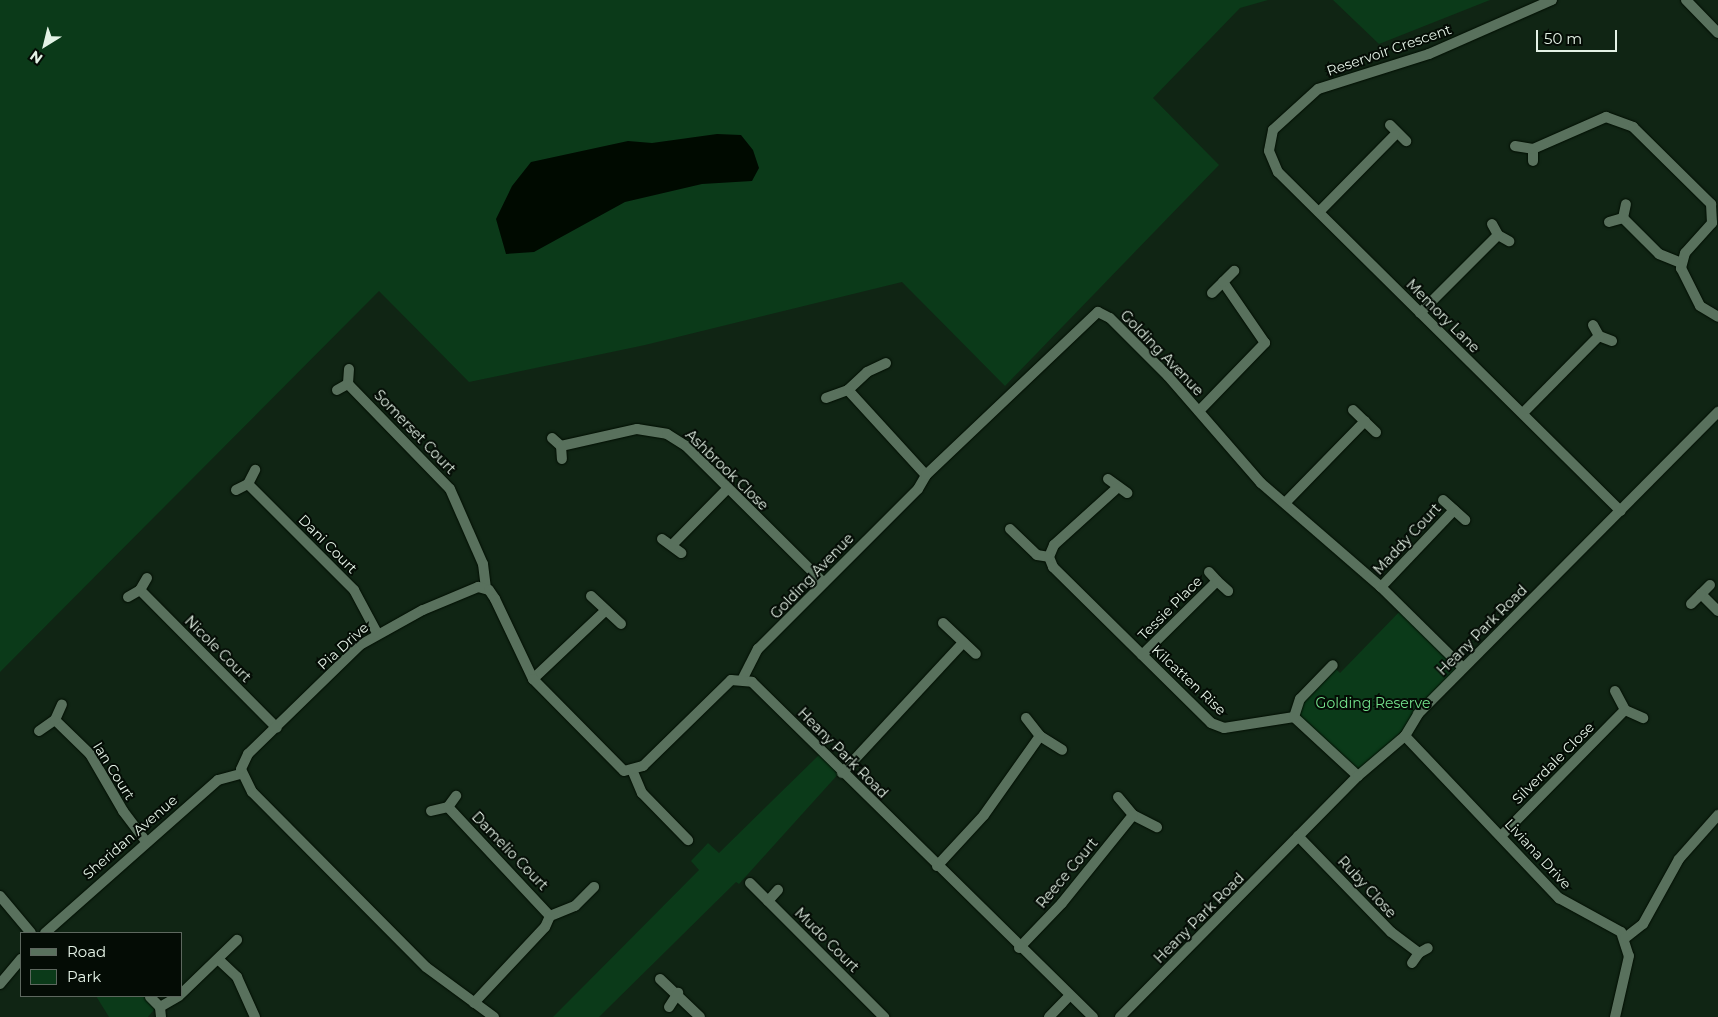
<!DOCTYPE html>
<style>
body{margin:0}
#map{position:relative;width:1718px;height:1017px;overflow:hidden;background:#102514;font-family:Montserrat,sans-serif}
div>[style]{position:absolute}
.green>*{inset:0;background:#0b3a19}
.water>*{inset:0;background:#000a00}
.roads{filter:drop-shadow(0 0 1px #000e02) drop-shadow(0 0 1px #000e02)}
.street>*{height:10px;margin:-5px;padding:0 5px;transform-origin:5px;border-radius:5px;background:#59715d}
span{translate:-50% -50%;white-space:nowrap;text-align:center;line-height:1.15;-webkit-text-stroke:4px #040c05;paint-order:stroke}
.street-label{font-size:14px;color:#e4f2e6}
.park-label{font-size:14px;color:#74e28c}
.legend{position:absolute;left:20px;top:932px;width:162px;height:65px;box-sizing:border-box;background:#040c05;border:1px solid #5e685f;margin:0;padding:6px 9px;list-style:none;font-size:15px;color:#e4f2e6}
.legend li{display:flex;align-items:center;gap:10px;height:25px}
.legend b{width:25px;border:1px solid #5e685f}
.north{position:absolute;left:20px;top:20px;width:50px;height:50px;-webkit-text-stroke:4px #040c05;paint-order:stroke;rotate:216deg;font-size:14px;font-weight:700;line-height:20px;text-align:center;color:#e4f2e6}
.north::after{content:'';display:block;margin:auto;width:18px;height:22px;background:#e4f2e6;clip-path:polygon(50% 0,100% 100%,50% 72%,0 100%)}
.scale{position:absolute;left:1536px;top:30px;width:81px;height:22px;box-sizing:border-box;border:2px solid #e4f2e6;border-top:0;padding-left:6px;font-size:15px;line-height:18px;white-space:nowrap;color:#e4f2e6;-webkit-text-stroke:4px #040c05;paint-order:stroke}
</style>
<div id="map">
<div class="green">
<div style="clip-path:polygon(0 0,1268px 0,1240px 8px,1153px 98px,1219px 165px,1005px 386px,902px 282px,645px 345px,469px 382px,379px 291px,0 672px)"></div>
<div style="clip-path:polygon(1333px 0,1490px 0,1379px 44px)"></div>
<div style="clip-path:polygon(1403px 608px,1463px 668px,1358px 776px,1299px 718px,1296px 706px,1333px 666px,1340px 673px)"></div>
<div style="clip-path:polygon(822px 752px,841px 771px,739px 884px,736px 882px,599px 1017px,553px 1017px,699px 870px,691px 861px,708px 843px,719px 853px)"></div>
<div style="clip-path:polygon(96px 996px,150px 996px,158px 1005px,148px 1017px,109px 1017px)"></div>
</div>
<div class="water">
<div style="clip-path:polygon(717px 134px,741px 135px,753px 150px,759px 168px,752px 181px,702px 184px,625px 202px,534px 252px,506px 254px,496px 219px,512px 186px,531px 162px,628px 141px,652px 143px)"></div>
</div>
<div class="roads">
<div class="street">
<div style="left:1552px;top:0;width:134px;rotate:156.3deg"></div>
<div style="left:1429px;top:54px;width:116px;rotate:162.5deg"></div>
<div style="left:1318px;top:89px;width:61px;rotate:137.7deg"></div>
<div style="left:1273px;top:130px;width:21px;rotate:101deg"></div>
<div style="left:1269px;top:151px;width:23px;rotate:67deg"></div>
<div style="left:1278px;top:172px;width:482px;rotate:44.7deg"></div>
<div style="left:1686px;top:0;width:46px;rotate:45.9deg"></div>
<div style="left:1390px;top:125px;width:23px;rotate:45deg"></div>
<div style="left:1515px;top:146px;width:18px;rotate:9deg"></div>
<div style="left:1533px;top:149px;width:12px;rotate:90deg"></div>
<div style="left:1533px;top:149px;width:80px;rotate:-23.7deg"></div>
<div style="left:1606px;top:117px;width:29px;rotate:20deg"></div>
<div style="left:1633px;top:127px;width:110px;rotate:44.6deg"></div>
<div style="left:1711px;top:204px;width:19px;rotate:87deg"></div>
<div style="left:1712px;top:223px;width:40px;rotate:132deg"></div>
<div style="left:1685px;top:253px;width:16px;rotate:105deg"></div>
<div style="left:1681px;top:268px;width:42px;rotate:63.4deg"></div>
<div style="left:1700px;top:306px;width:21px;rotate:31deg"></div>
<div style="left:1319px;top:212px;width:108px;rotate:-45.4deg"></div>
<div style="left:1623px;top:218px;width:51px;rotate:45deg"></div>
<div style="left:1659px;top:254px;width:24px;rotate:22deg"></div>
<div style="left:1609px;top:222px;width:15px;rotate:-16deg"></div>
<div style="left:1623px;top:218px;width:14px;rotate:-78deg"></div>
<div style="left:1492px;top:224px;width:13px;rotate:61deg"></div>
<div style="left:1498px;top:235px;width:13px;rotate:29deg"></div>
<div style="left:1212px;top:293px;width:16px;rotate:-45deg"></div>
<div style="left:1420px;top:313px;width:110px;rotate:-45deg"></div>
<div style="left:1593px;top:325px;width:13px;rotate:61deg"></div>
<div style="left:1599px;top:336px;width:14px;rotate:21deg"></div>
<div style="left:349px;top:369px;width:15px;rotate:94deg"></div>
<div style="left:348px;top:384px;width:146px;rotate:45.8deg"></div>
<div style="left:450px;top:489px;width:82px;rotate:66.3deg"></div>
<div style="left:483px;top:564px;width:24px;rotate:83deg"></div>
<div style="left:337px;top:390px;width:13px;rotate:-29deg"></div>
<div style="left:848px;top:390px;width:115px;rotate:47.5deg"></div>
<div style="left:826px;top:398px;width:23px;rotate:-20deg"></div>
<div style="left:848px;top:390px;width:26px;rotate:-43deg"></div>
<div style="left:867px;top:372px;width:21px;rotate:-25deg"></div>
<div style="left:1353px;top:410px;width:32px;rotate:44deg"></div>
<div style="left:1199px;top:411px;width:95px;rotate:-45.9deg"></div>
<div style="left:1265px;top:343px;width:74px;rotate:-124.5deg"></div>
<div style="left:1223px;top:282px;width:16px;rotate:-45deg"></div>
<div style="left:1524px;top:412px;width:107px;rotate:-45.4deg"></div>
<div style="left:552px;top:438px;width:12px;rotate:42deg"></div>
<div style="left:561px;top:446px;width:78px;rotate:-12.6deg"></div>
<div style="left:637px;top:429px;width:30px;rotate:9deg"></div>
<div style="left:667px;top:434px;width:22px;rotate:32deg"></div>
<div style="left:686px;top:446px;width:194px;rotate:44.8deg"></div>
<div style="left:561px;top:446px;width:13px;rotate:86deg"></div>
<div style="left:1108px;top:479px;width:24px;rotate:36deg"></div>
<div style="left:248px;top:484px;width:16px;rotate:-63deg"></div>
<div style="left:1117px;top:488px;width:85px;rotate:137.9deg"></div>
<div style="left:1054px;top:545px;width:13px;rotate:113deg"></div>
<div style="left:1049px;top:557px;width:11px;rotate:68deg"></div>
<div style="left:1053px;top:567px;width:222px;rotate:44.6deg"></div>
<div style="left:1211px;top:723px;width:14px;rotate:21deg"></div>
<div style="left:1224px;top:728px;width:71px;rotate:-8.9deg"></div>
<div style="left:1294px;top:717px;width:87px;rotate:42.7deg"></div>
<div style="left:236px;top:490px;width:13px;rotate:-27deg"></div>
<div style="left:248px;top:484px;width:150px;rotate:45deg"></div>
<div style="left:354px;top:590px;width:49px;rotate:61.9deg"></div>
<div style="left:1443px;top:500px;width:30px;rotate:42deg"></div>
<div style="left:1286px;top:502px;width:113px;rotate:-45.7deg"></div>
<div style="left:1010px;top:529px;width:37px;rotate:44deg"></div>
<div style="left:1037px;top:555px;width:12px;rotate:9deg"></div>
<div style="left:662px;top:539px;width:24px;rotate:36deg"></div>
<div style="left:672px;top:545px;width:80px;rotate:-45.5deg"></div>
<div style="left:1209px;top:572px;width:12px;rotate:48deg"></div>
<div style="left:147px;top:578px;width:14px;rotate:120deg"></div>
<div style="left:140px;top:590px;width:194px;rotate:45.2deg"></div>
<div style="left:1710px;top:585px;width:13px;rotate:135deg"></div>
<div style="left:1701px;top:594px;width:24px;rotate:45deg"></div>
<div style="left:1381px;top:587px;width:106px;rotate:-46.5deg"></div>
<div style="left:591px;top:596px;width:41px;rotate:43deg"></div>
<div style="left:128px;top:597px;width:14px;rotate:-30deg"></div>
<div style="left:1691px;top:604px;width:14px;rotate:-45deg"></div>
<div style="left:943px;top:623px;width:45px;rotate:43.2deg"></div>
<div style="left:1142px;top:655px;width:105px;rotate:-44.6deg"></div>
<div style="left:1217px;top:581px;width:15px;rotate:42deg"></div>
<div style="left:743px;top:678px;width:33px;rotate:-63deg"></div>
<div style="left:758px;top:649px;width:226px;rotate:-45deg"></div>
<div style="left:918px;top:489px;width:16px;rotate:-60deg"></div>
<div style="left:926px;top:475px;width:237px;rotate:-43.5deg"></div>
<div style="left:1098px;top:312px;width:13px;rotate:27deg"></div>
<div style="left:1110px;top:318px;width:82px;rotate:45deg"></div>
<div style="left:1168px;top:376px;width:142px;rotate:49deg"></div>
<div style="left:1261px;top:483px;width:159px;rotate:40.9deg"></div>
<div style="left:1381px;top:587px;width:115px;rotate:44.6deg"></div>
<div style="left:533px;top:679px;width:100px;rotate:-43.4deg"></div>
<div style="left:1615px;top:691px;width:21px;rotate:62deg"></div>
<div style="left:1625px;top:710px;width:20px;rotate:24deg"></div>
<div style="left:1294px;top:717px;width:19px;rotate:-72deg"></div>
<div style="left:1300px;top:699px;width:47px;rotate:-45.9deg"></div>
<div style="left:1026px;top:718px;width:23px;rotate:52deg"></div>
<div style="left:1040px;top:736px;width:26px;rotate:32deg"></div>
<div style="left:55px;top:720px;width:49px;rotate:44.2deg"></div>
<div style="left:90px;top:754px;width:66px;rotate:59.9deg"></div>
<div style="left:123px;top:811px;width:38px;rotate:53deg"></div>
<div style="left:39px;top:731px;width:19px;rotate:-35deg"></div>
<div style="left:55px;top:720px;width:17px;rotate:-66deg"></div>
<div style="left:1405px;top:736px;width:224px;rotate:46.5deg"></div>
<div style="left:1559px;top:898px;width:71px;rotate:28.7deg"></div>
<div style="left:1621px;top:932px;width:25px;rotate:72deg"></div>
<div style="left:1629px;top:956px;width:63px;rotate:102.9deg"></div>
<div style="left:633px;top:772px;width:23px;rotate:67deg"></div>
<div style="left:642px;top:793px;width:66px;rotate:45.6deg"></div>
<div style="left:842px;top:773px;width:178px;rotate:-47.1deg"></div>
<div style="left:1118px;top:797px;width:23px;rotate:50deg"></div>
<div style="left:1133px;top:815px;width:27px;rotate:27deg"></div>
<div style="left:448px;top:807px;width:14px;rotate:-54deg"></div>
<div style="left:431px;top:811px;width:17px;rotate:-13deg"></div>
<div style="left:448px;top:807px;width:149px;rotate:46.9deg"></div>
<div style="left:550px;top:916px;width:12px;rotate:114deg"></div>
<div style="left:545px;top:927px;width:104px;rotate:133.1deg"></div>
<div style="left:1298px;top:836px;width:134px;rotate:45.9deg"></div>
<div style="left:1391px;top:932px;width:35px;rotate:37deg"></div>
<div style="left:1419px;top:953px;width:10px;rotate:-29deg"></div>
<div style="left:1501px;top:836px;width:177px;rotate:-45.5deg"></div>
<div style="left:937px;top:866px;width:69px;rotate:-47.3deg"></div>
<div style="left:984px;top:815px;width:97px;rotate:-54.7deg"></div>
<div style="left:750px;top:883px;width:190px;rotate:45deg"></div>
<div style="left:0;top:896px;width:48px;rotate:50deg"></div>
<div style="left:768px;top:901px;width:15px;rotate:-48deg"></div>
<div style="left:550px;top:916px;width:27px;rotate:-22deg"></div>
<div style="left:575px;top:906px;width:27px;rotate:-45deg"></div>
<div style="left:45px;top:933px;width:231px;rotate:-41.5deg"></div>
<div style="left:218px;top:780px;width:24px;rotate:-15deg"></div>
<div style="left:1625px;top:938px;width:23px;rotate:-38deg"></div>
<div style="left:1643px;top:924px;width:74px;rotate:-61deg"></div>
<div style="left:1679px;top:859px;width:59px;rotate:-48.4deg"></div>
<div style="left:1019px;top:948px;width:62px;rotate:-46.3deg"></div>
<div style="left:1062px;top:903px;width:113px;rotate:-51.1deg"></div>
<div style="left:219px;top:960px;width:25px;rotate:43deg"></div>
<div style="left:237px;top:977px;width:44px;rotate:65.8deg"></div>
<div style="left:1412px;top:963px;width:12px;rotate:-55deg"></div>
<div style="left:660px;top:979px;width:55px;rotate:43.5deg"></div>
<div style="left:0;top:984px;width:33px;rotate:-50deg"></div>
<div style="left:181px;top:994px;width:78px;rotate:-44deg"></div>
<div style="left:150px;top:997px;width:14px;rotate:45deg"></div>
<div style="left:669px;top:1007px;width:17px;rotate:-57deg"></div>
<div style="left:161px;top:1017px;width:10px;rotate:-96deg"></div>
<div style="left:160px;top:1007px;width:22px;rotate:-30deg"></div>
<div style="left:494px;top:1017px;width:84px;rotate:-143.7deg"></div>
<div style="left:426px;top:967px;width:247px;rotate:-134.8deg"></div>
<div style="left:252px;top:792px;width:25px;rotate:-116deg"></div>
<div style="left:241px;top:769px;width:17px;rotate:-65deg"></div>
<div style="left:248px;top:754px;width:156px;rotate:-44.2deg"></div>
<div style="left:360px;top:645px;width:72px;rotate:-29.1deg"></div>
<div style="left:423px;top:610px;width:60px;rotate:-22.7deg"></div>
<div style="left:478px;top:587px;width:11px;rotate:15deg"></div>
<div style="left:489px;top:590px;width:11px;rotate:56deg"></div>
<div style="left:495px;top:599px;width:89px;rotate:64.6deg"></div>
<div style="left:533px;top:679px;width:129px;rotate:45.3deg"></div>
<div style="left:624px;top:771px;width:20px;rotate:-15deg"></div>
<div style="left:643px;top:766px;width:123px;rotate:-44.3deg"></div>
<div style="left:731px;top:680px;width:21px;rotate:5deg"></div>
<div style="left:752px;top:682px;width:478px;rotate:44.5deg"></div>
<div style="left:1049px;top:1017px;width:29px;rotate:-46deg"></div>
<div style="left:1120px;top:1017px;width:339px;rotate:-45.4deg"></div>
<div style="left:1358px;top:776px;width:62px;rotate:-40.4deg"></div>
<div style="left:1405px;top:736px;width:26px;rotate:-59deg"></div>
<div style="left:1418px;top:714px;width:426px;rotate:-45.2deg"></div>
</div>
</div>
<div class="street-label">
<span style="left:1389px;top:50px;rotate:-19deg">Reservoir Crescent</span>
<span style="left:1443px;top:316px;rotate:45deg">Memory Lane</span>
<span style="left:1162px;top:353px;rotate:46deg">Golding Avenue</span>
<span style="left:415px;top:432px;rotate:46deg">Somerset Court</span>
<span style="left:727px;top:470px;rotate:44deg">Ashbrook Close</span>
<span style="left:1407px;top:539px;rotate:-47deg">Maddy Court</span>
<span style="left:328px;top:544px;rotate:45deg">Dani Court</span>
<span style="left:812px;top:576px;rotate:-46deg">Golding Avenue</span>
<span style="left:1170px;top:608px;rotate:-45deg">Tessie Place</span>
<span style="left:1482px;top:630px;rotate:-45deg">Heany Park Road</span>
<span style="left:343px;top:646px;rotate:-42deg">Pia Drive</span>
<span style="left:218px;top:649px;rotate:45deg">Nicole Court</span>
<span style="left:1189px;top:680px;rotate:43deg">Kilcatten Rise</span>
<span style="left:843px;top:753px;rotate:45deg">Heany Park Road</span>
<span style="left:1553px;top:763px;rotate:-45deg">Silverdale Close</span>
<span style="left:114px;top:771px;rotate:58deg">Ian Court</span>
<span style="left:130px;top:837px;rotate:-41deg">Sheridan Avenue</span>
<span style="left:510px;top:851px;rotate:46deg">Damelio Court</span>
<span style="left:1538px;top:854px;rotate:47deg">Liviana Drive</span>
<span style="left:1067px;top:873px;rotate:-50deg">Reece Court</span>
<span style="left:1367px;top:887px;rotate:47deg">Ruby Close</span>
<span style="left:1199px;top:918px;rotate:-45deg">Heany Park Road</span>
<span style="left:827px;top:940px;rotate:45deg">Mudo Court</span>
</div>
<div class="park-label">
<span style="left:1373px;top:703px">Golding Reserve</span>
</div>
<ul class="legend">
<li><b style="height:6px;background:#59715d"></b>Road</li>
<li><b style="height:14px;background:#0b3a19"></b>Park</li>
</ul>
<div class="north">N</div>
<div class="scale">50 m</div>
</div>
